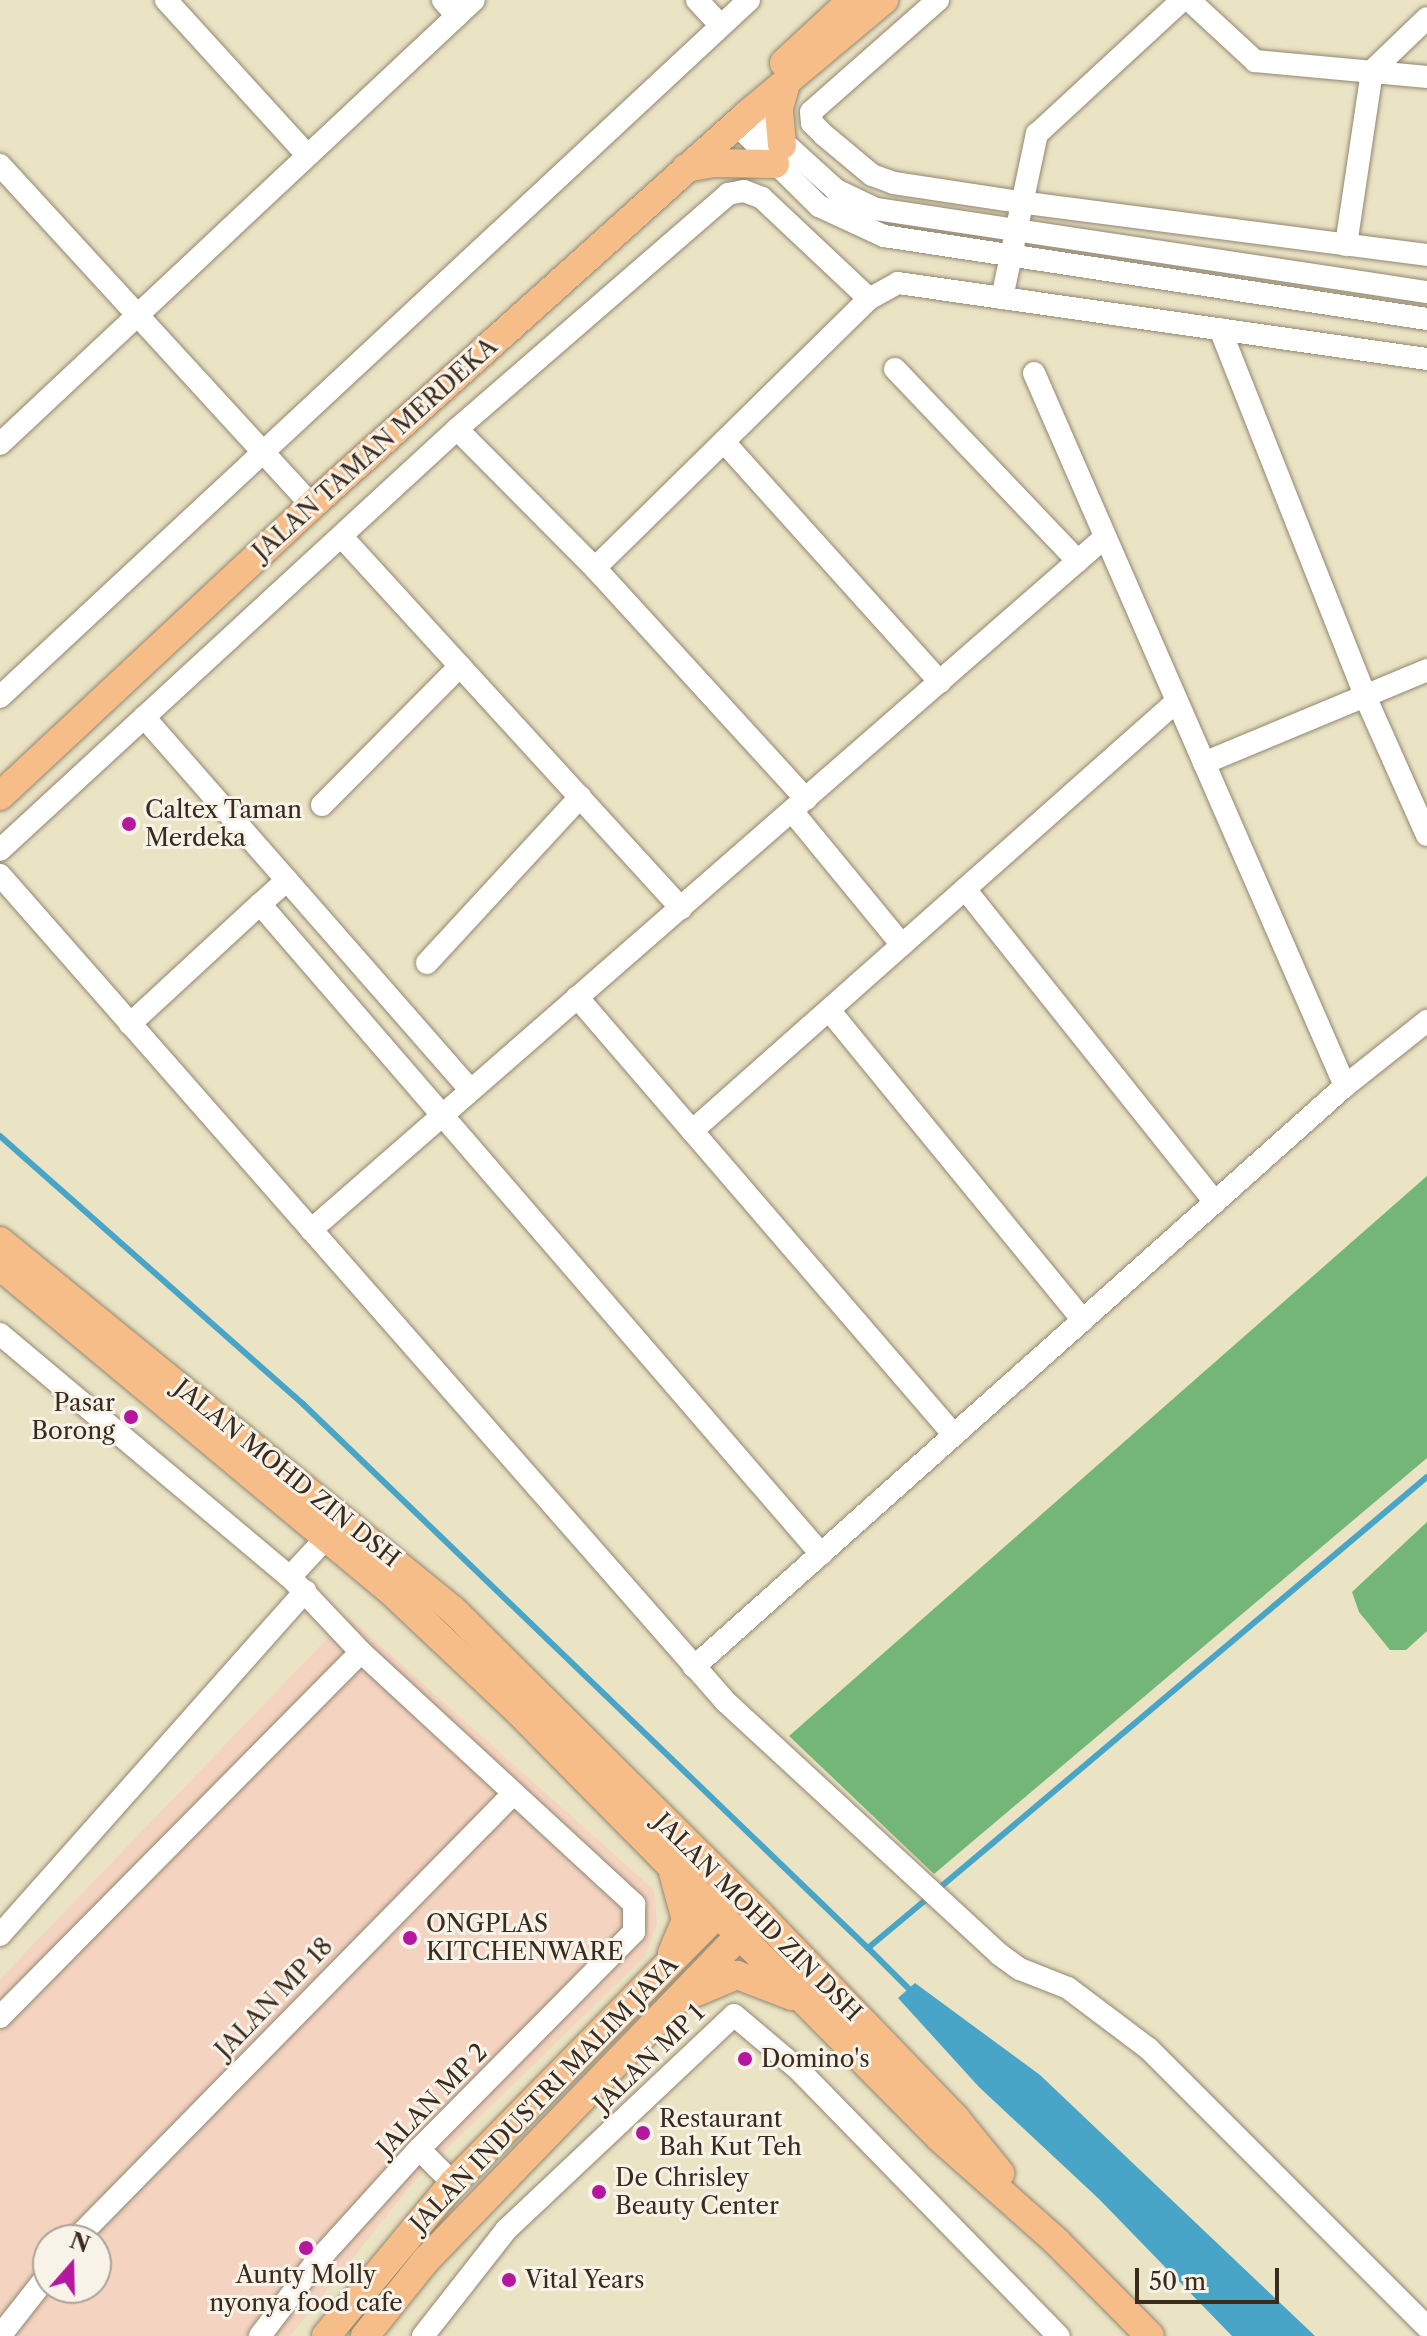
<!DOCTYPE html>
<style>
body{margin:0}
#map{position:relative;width:1427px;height:2336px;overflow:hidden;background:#eae3c4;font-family:"Libre Caslon Text",serif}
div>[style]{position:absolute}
.built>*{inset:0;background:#f4d3c0}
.forest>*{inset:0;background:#74b678}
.water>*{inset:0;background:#49a5c7}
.stream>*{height:6px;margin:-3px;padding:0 3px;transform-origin:3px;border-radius:3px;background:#49a5c7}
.roads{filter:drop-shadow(0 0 2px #928671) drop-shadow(0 0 2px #928671)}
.minor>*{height:22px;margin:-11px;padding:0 11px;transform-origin:11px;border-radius:11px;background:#fff}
.major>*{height:28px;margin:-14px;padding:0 14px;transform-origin:14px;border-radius:14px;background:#f7bd88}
.dots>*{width:22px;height:22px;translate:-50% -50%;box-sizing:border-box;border:4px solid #f7f3e8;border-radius:50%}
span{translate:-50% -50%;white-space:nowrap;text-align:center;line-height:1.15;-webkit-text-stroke:6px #f7f3e8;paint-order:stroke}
.street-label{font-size:24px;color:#3b2a1e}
.poi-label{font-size:24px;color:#3b2a1e}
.left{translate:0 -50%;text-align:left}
.right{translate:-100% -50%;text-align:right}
.north{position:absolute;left:32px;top:2224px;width:80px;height:80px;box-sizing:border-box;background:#f7f3e8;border:2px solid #aca397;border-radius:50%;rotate:20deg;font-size:22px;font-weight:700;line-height:32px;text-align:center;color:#3b2a1e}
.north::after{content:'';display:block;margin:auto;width:28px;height:36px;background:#b5179e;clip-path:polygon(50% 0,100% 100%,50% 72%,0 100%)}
.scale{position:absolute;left:1135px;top:2268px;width:144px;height:36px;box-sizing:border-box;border:4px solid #3b2a1e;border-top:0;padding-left:10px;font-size:24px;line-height:28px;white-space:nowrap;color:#3b2a1e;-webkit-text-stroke:6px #f7f3e8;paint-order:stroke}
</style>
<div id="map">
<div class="built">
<div style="clip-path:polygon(evenodd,348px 1617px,654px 1890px,657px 1924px,645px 1956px,417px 2178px,290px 2336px,0 2336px,0 1979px,348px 1617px,48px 2240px,96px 2240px,96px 2288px,48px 2288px,48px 2240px)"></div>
</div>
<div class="forest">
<div style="clip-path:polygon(1427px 1176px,1427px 1458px,934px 1874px,789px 1736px)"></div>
<div style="clip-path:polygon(1427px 1522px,1427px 1631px,1406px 1650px,1390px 1650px,1359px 1612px,1352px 1592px)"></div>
</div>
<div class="water">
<div style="clip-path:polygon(915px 1983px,1040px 2075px,1315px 2336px,1232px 2336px,1099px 2199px,979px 2087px,898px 1998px)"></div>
</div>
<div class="stream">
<div style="left:0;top:1136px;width:405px;rotate:41.5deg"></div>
<div style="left:303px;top:1404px;width:784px;rotate:43.92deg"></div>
<div style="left:868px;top:1948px;width:80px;rotate:-39.9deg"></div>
<div style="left:937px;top:1890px;width:641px;rotate:-40.13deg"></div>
<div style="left:868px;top:1948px;width:65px;rotate:45deg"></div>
</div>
<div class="roads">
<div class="minor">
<div style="left:166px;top:0;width:210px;rotate:47.7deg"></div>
<div style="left:443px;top:0;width:21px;rotate:49deg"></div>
<div style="left:697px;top:0;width:35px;rotate:47deg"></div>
<div style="left:938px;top:0;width:169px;rotate:138.6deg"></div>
<div style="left:811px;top:112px;width:11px;rotate:85deg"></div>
<div style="left:812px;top:123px;width:17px;rotate:45deg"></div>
<div style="left:824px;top:135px;width:62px;rotate:39.8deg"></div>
<div style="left:872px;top:175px;width:23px;rotate:20deg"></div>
<div style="left:894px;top:183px;width:126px;rotate:8.6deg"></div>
<div style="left:1019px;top:202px;width:411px;rotate:7.4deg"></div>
<div style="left:1189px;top:0;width:90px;rotate:42.7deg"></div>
<div style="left:1255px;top:61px;width:173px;rotate:5.3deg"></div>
<div style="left:750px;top:112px;width:116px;rotate:42.2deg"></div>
<div style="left:836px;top:190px;width:44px;rotate:25.4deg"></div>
<div style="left:876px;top:209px;width:557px;rotate:8.57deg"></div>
<div style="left:736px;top:124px;width:117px;rotate:44.7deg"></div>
<div style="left:819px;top:206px;width:72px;rotate:24.8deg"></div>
<div style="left:884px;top:236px;width:549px;rotate:8.69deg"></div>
<div style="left:0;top:165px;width:461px;rotate:47.5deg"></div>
<div style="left:1346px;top:245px;width:176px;rotate:-81.5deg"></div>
<div style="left:1372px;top:71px;width:76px;rotate:-43.9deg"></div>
<div style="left:1002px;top:298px;width:168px;rotate:-78deg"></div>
<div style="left:1037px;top:134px;width:197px;rotate:-42.7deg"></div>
<div style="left:1220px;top:329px;width:395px;rotate:68.4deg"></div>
<div style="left:1365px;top:696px;width:152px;rotate:66deg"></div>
<div style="left:895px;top:369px;width:265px;rotate:46.4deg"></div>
<div style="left:1034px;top:373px;width:778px;rotate:66.43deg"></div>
<div style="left:457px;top:429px;width:196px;rotate:45.2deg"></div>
<div style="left:595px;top:568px;width:313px;rotate:47.6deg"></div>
<div style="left:724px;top:442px;width:323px;rotate:48deg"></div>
<div style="left:0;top:444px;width:649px;rotate:-43.13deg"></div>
<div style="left:342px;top:537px;width:503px;rotate:47.58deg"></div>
<div style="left:595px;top:568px;width:384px;rotate:-44.5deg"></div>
<div style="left:869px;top:299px;width:33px;rotate:-29deg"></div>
<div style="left:898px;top:283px;width:534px;rotate:8.18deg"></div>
<div style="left:0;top:697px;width:1023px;rotate:-42.94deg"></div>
<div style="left:144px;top:717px;width:495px;rotate:48.8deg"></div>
<div style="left:1204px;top:763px;width:242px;rotate:-22.6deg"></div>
<div style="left:322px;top:805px;width:196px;rotate:-45.2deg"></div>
<div style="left:792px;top:811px;width:173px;rotate:50.6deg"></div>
<div style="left:0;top:850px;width:621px;rotate:-42.65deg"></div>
<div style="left:457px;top:429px;width:359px;rotate:-40.9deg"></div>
<div style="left:728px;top:194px;width:16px;rotate:-11deg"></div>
<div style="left:744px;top:191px;width:19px;rotate:21deg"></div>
<div style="left:762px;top:198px;width:147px;rotate:43.3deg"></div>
<div style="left:0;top:875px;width:1100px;rotate:48.72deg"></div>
<div style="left:726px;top:1702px;width:372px;rotate:42.7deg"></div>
<div style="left:999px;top:1954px;width:26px;rotate:36deg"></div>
<div style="left:1020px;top:1969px;width:52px;rotate:21.6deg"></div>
<div style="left:1068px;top:1988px;width:101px;rotate:37deg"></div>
<div style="left:1149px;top:2049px;width:393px;rotate:45deg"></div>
<div style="left:287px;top:880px;width:36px;rotate:138deg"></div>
<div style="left:260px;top:904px;width:859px;rotate:49.2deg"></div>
<div style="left:965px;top:889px;width:401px;rotate:51.4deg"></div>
<div style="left:427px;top:963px;width:226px;rotate:-47.3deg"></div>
<div style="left:577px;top:997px;width:578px;rotate:49.28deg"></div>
<div style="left:829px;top:1010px;width:401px;rotate:50.7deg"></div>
<div style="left:130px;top:1024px;width:177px;rotate:-42.7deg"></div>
<div style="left:692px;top:1131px;width:648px;rotate:-41.56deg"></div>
<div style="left:311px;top:1230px;width:1054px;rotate:-41.11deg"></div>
<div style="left:0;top:1334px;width:378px;rotate:40deg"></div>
<div style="left:290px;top:1577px;width:103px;rotate:46.6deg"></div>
<div style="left:361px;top:1652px;width:372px;rotate:42.7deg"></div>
<div style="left:634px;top:1904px;width:28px;rotate:90deg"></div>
<div style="left:634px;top:1932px;width:305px;rotate:134.7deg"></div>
<div style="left:419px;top:2149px;width:158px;rotate:132.2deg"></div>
<div style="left:313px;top:2266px;width:88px;rotate:127.1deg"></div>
<div style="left:290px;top:1577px;width:54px;rotate:-47.2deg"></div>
<div style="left:694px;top:1667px;width:873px;rotate:-41.75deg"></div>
<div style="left:1345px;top:1086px;width:105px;rotate:-38.4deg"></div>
<div style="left:0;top:1935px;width:460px;rotate:-48.4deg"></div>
<div style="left:0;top:2017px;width:513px;rotate:-45.32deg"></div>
<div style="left:419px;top:2149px;width:48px;rotate:45deg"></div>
<div style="left:75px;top:2240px;width:624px;rotate:-45.52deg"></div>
<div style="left:0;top:2336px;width:78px;rotate:-51.8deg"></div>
<div style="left:423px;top:2336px;width:135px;rotate:-51.9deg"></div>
<div style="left:506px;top:2230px;width:313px;rotate:-43.3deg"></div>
<div style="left:734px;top:2015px;width:84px;rotate:40.2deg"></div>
<div style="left:798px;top:2069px;width:373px;rotate:45.7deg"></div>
</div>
<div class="major">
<div style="left:784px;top:63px;width:93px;rotate:-42.8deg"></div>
<div style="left:782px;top:145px;width:37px;rotate:-95deg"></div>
<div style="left:779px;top:108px;width:22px;rotate:-74deg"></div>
<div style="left:686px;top:168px;width:27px;rotate:-10deg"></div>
<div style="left:713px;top:163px;width:62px;rotate:0.9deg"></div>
<div style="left:0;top:796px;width:427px;rotate:-43deg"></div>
<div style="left:312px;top:505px;width:588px;rotate:-41.9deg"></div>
<div style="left:750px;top:112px;width:175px;rotate:-39.9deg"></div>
<div style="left:0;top:1241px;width:584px;rotate:39.17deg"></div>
<div style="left:453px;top:1610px;width:433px;rotate:44.8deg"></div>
<div style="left:760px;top:1915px;width:283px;rotate:46.1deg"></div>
<div style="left:956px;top:2119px;width:70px;rotate:50.8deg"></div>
<div style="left:0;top:1266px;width:511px;rotate:39.76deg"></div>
<div style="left:393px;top:1593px;width:172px;rotate:43.3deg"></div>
<div style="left:518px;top:1711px;width:600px;rotate:45.34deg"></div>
<div style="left:940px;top:2138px;width:157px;rotate:41.6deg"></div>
<div style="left:1057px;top:2242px;width:132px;rotate:45.3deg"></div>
<div style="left:672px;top:1953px;width:36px;rotate:-67deg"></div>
<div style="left:686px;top:1920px;width:50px;rotate:-105.2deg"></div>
<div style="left:694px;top:1993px;width:47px;rotate:-22.7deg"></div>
<div style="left:737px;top:1975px;width:59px;rotate:20.9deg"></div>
<div style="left:326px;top:2336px;width:199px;rotate:-50.3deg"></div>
<div style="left:453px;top:2183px;width:397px;rotate:-45.5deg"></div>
<div style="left:365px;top:2336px;width:99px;rotate:-51.2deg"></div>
<div style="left:427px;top:2259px;width:466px;rotate:-46deg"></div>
</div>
</div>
<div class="dots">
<div style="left:129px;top:824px;background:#b5179e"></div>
<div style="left:131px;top:1417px;background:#b5179e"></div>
<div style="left:410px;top:1938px;background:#b5179e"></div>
<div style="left:745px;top:2059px;background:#b5179e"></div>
<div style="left:643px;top:2133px;background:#b5179e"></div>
<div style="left:599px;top:2192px;background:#b5179e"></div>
<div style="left:306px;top:2248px;background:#b5179e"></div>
<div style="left:509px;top:2280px;background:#b5179e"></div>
</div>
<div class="street-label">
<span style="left:375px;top:449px;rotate:-42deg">JALAN TAMAN MERDEKA</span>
<span style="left:287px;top:1473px;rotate:39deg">JALAN MOHD ZIN DSH</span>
<span style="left:758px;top:1917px;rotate:45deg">JALAN MOHD ZIN DSH</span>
<span style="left:274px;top:1998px;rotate:-46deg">JALAN MP 18</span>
<span style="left:649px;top:2058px;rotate:-44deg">JALAN MP 1</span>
<span style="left:544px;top:2094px;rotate:-46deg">JALAN INDUSTRI MALIM JAYA</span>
<span style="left:432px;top:2100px;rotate:-46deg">JALAN MP 2</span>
</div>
<div class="poi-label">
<span class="left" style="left:145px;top:824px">Caltex Taman<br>Merdeka</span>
<span class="right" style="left:115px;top:1417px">Pasar<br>Borong</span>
<span class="left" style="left:426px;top:1938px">ONGPLAS<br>KITCHENWARE</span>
<span class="left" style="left:761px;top:2059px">Domino's</span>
<span class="left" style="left:659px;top:2133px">Restaurant<br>Bah Kut Teh</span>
<span class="left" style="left:615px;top:2192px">De Chrisley<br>Beauty Center</span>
<span style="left:306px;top:2289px">Aunty Molly<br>nyonya food cafe</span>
<span class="left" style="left:525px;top:2280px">Vital Years</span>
</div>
<div class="north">N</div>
<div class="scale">50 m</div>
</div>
